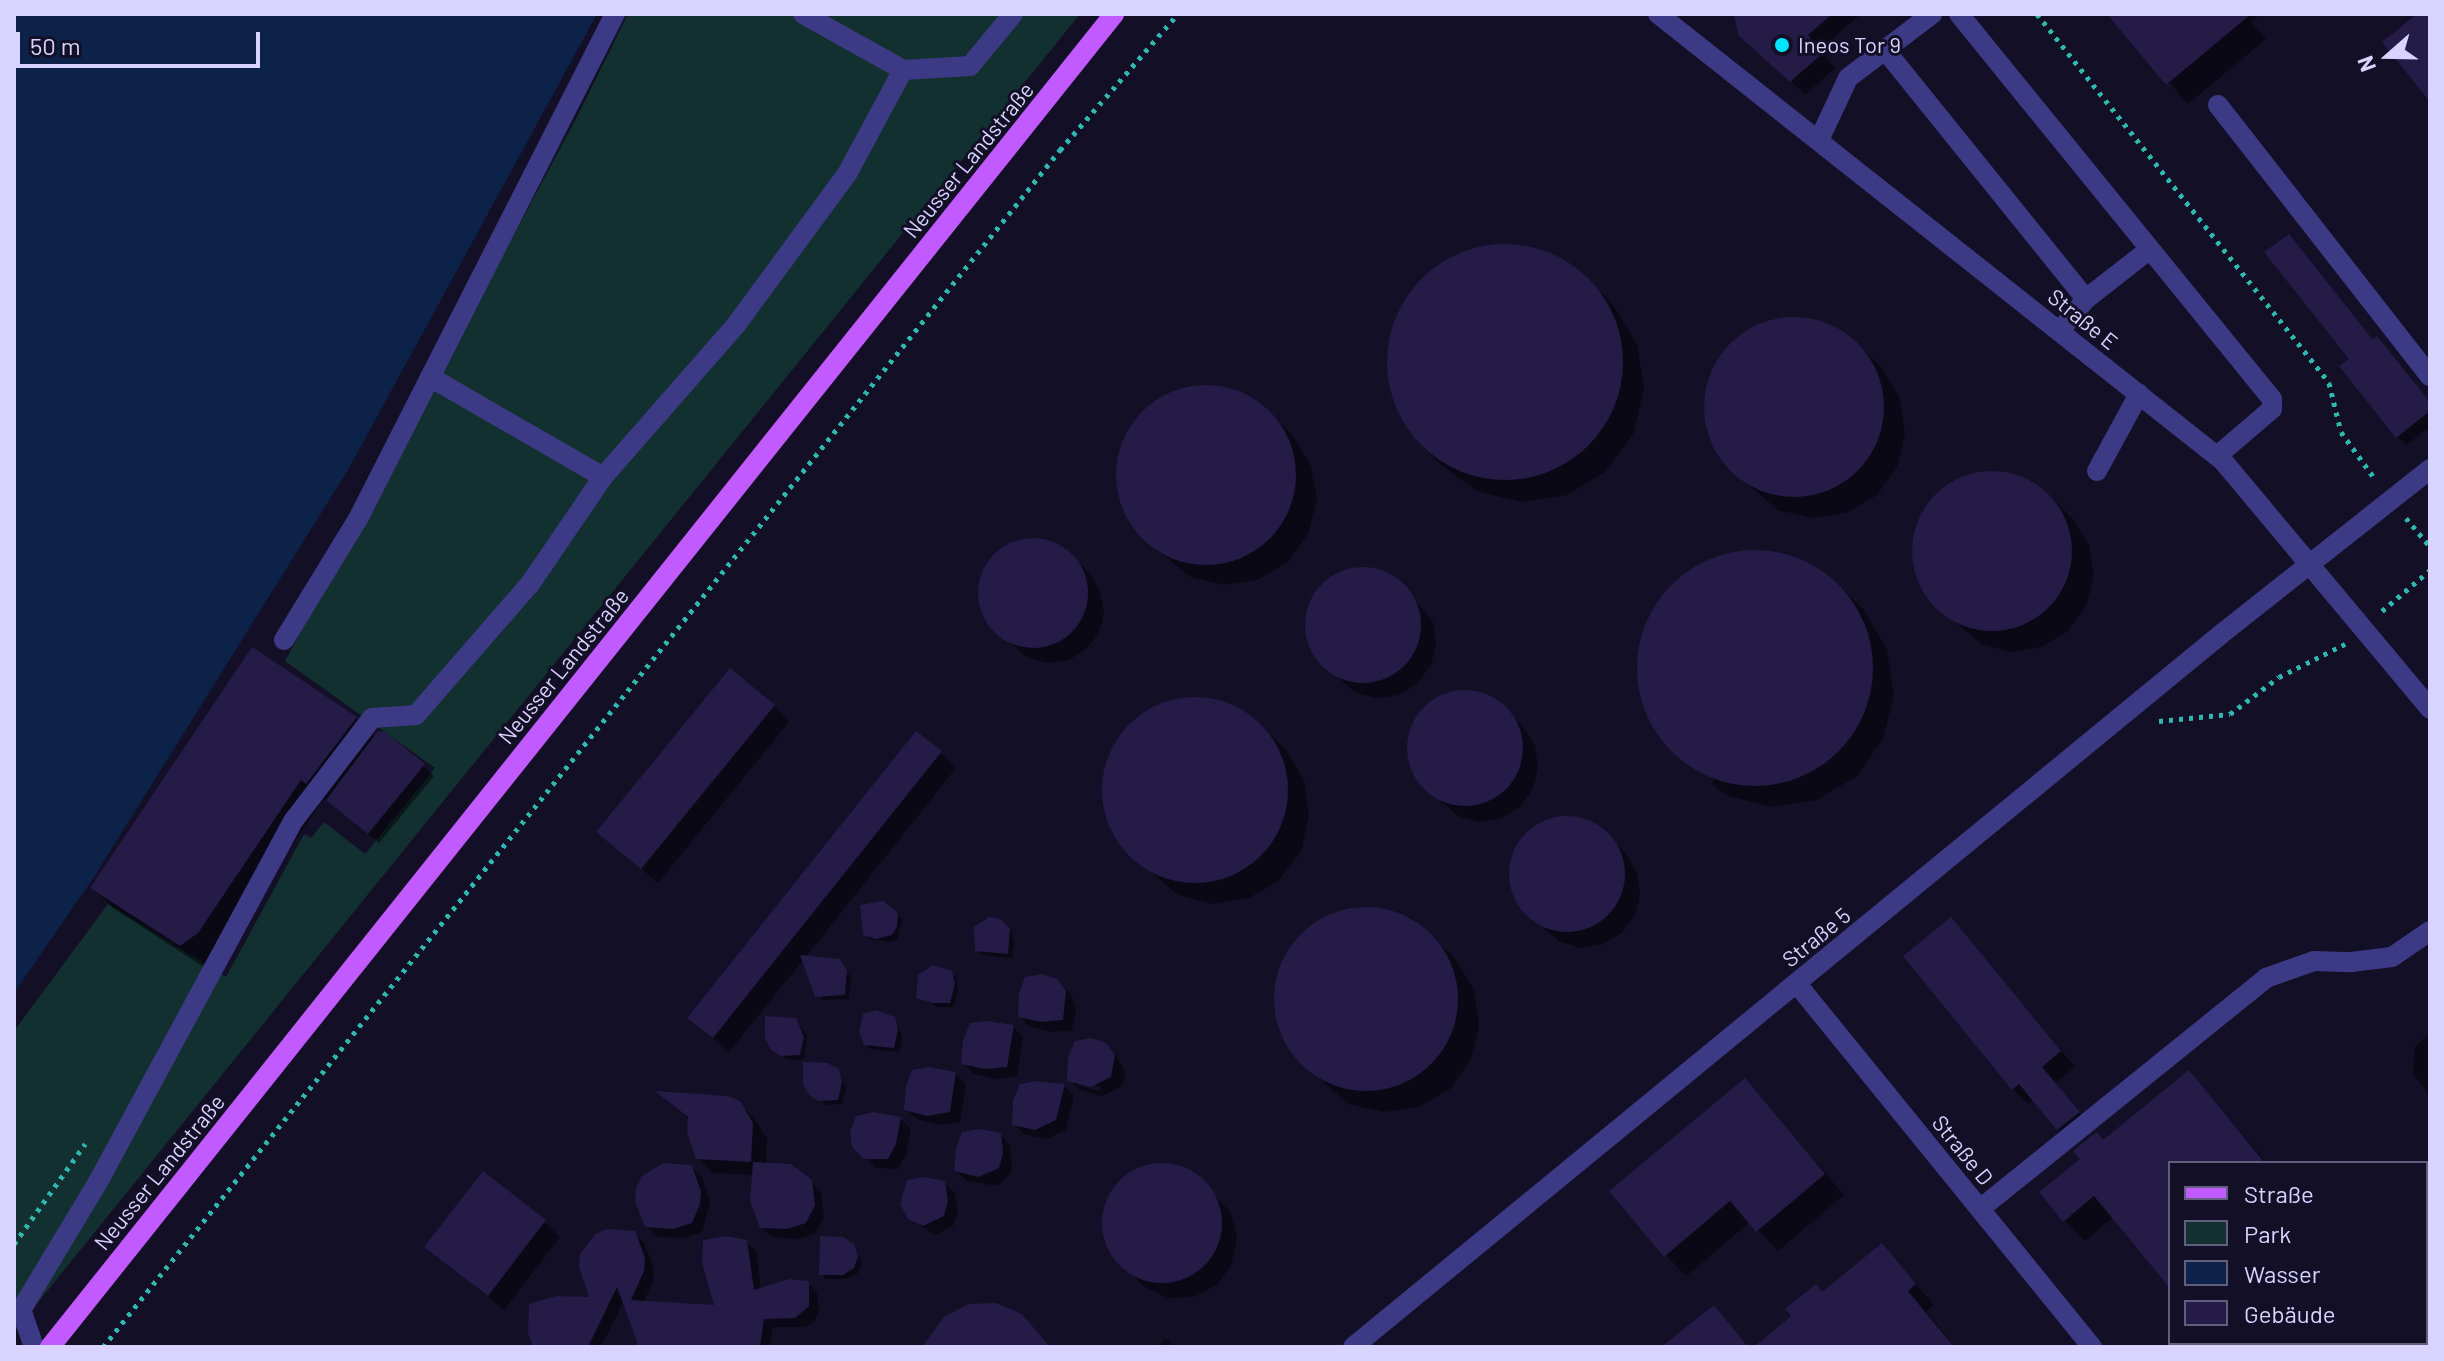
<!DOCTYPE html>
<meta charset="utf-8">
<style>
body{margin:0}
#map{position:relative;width:2444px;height:1361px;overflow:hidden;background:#130f26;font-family:Barlow,sans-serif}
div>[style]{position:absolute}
.green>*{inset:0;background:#12302f}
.water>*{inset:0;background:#0c2248}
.shadow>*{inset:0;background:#0007}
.building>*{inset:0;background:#241b47}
.round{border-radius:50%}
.path>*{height:5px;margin-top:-2.5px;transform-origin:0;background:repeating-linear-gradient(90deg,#2fb8b0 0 4px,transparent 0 10px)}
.service>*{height:20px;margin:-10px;padding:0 10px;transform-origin:10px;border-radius:10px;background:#3d3a85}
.primary>*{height:20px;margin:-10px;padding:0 10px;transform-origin:10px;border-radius:10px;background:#c25bff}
.dots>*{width:22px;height:22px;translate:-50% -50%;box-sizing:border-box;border:4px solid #130f26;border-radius:50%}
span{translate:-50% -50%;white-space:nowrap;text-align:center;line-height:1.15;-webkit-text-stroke:6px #130f26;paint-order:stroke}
.poi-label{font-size:22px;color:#d9d4ff}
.left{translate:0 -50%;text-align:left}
.street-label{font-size:22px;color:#d9d4ff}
.frame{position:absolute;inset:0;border:16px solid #d9d4ff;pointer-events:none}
.legend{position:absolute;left:2168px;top:1161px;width:260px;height:184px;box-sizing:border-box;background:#130f26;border:2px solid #625e7d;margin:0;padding:10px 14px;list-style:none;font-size:24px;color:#d9d4ff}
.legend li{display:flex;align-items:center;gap:16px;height:40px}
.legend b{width:40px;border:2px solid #625e7d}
.north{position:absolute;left:2348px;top:16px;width:80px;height:80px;-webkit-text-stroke:6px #130f26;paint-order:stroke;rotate:250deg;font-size:22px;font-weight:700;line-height:32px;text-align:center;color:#d9d4ff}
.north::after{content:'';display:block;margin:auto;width:28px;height:36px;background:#d9d4ff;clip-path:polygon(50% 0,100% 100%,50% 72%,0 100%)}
.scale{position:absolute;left:16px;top:32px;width:244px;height:36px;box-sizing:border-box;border:4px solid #d9d4ff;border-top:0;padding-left:10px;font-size:24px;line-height:28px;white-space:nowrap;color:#d9d4ff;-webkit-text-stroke:6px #130f26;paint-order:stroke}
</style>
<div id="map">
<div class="green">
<div style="clip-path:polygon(628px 14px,1080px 14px,14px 1332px,14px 1031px,108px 904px,226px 977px,304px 834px,311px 838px,324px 822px,365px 854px,435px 768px,285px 661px,576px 119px)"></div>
</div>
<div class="water">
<div style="clip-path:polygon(14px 14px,597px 14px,348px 470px,94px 877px,14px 993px)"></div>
</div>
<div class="shadow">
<div style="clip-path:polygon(1742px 14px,1861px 14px,1820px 49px,1835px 68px,1805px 95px,1738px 29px)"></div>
<div style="clip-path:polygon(2110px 14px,2261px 14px,2251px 22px,2266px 39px,2188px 104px)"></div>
<div style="clip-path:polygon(1510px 245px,1554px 256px,1592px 283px,1613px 305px,1637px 344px,1644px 389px,1633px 434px,1606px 471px,1567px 495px,1522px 502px,1477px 491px,1440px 464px,1418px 442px,1394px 403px,1387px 357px,1398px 312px,1425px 276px,1464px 252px)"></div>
<div style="clip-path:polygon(1798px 317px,1832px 326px,1860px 347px,1882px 368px,1900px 398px,1905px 433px,1897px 467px,1877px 495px,1847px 513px,1812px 518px,1778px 510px,1729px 468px,1710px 438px,1705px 403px,1713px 369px,1734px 341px,1764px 323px)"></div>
<div style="clip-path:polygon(2374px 342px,2430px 403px,2430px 427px,2406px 445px,2397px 436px)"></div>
<div style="clip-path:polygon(1210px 386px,1243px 394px,1272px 415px,1293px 436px,1311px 466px,1317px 500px,1308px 534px,1288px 562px,1258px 580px,1224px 585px,1190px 577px,1140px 535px,1123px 505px,1117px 471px,1125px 437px,1146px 409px,1175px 391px)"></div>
<div style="clip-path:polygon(1996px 471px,2026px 479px,2051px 497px,2073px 519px,2089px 545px,2094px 576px,2086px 606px,2068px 631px,2041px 647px,2011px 652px,1981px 644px,1934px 604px,1918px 578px,1913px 547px,1920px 517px,1939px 492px,1965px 476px)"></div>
<div style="clip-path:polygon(1036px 540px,1056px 545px,1073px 557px,1090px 574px,1100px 592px,1104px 613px,1099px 633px,1086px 649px,1069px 660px,1048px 663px,1028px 658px,994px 629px,983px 612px,980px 591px,985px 571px,998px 554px,1015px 543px)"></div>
<div style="clip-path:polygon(1760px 550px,1805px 561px,1842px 588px,1864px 610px,1887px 649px,1894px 695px,1883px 739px,1857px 776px,1817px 800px,1772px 807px,1728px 796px,1687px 766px,1712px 784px,1714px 780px,1669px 747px,1645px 708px,1638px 662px,1649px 618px,1676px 581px,1715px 557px)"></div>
<div style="clip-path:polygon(1366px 568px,1387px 574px,1405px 587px,1433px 622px,1436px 644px,1431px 665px,1418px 683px,1399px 695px,1378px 698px,1356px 693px,1322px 663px,1311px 644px,1307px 622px,1312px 601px,1325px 583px,1344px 571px)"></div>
<div style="clip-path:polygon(1468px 692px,1489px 697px,1507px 710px,1523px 727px,1535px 746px,1538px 768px,1533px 789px,1520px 807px,1502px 818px,1479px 822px,1458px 816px,1424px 786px,1412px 768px,1409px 746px,1414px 724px,1427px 707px,1446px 695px)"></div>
<div style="clip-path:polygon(1199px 697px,1234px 706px,1263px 728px,1285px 749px,1304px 780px,1309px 816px,1301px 851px,1279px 880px,1249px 898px,1213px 904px,1178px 895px,1128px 852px,1108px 821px,1103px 786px,1111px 751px,1133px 721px,1164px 703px)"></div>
<div style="clip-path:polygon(774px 706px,789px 722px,658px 883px,599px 832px)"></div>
<div style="clip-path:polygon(355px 718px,375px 738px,384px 734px,434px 776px,379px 843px,329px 800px,323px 799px,219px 953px,202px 966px,113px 908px,92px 888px)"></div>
<div style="clip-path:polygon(941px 753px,956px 768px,805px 958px,839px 960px,851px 977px,849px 999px,822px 1000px,804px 959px,729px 1052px,690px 1018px)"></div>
<div style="clip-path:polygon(1569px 818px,1590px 823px,1609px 836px,1625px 853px,1637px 872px,1640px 894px,1635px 915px,1622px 933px,1603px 944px,1581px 948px,1560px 942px,1525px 912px,1514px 894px,1511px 872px,1516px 850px,1529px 832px,1547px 821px)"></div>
<div style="clip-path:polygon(877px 903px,888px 905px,902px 920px,897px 940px,889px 942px,870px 939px,865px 934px)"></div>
<div style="clip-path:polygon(1370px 907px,1412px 918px,1455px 959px,1474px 989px,1479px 1025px,1471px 1059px,1450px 1089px,1419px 1107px,1384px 1112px,1349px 1104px,1299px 1061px,1280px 1030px,1275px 995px,1283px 960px,1304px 931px,1335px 913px)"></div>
<div style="clip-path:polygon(995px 919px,1011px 931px,1014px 942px,1012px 958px,982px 955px,977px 950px,974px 933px,984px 920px)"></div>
<div style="clip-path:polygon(1951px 920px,2075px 1067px,2055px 1083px,2093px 1128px,2073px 1144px,2034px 1099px,2028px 1104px,2013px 1089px)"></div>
<div style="clip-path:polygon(933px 967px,956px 977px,958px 990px,954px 1007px,938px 1007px,918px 997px,918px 981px,923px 971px)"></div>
<div style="clip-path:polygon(1061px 985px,1072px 996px,1076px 1010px,1072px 1030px,1053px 1032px,1030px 1027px,1020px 1016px)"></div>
<div style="clip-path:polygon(894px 1018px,902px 1036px,899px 1052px,870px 1049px,865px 1044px)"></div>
<div style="clip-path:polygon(795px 1020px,807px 1036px,804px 1059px,788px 1060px,774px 1049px)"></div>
<div style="clip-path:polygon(1013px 1027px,1023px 1037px,1017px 1076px,997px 1079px,974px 1074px,963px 1063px)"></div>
<div style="clip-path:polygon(2430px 1034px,2430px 1095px,2413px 1074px,2415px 1046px)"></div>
<div style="clip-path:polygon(evenodd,1105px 1044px,1116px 1055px,1126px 1074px,1121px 1087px,1102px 1096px,1080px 1090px,1069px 1080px,1105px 1044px,1077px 1081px,1101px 1087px,1100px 1091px,1077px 1085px,1077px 1081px)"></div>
<div style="clip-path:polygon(838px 1070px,846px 1088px,842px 1104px,826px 1105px,812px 1094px)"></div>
<div style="clip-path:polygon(2189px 1072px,2267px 1163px,2170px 1163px,2170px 1285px,2114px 1217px,2085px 1241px,2064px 1220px)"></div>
<div style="clip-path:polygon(955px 1073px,966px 1084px,960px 1122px,939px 1125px,917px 1119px,906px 1109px)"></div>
<div style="clip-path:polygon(1745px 1080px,1844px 1195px,1778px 1251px,1750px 1222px,1686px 1276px,1666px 1255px)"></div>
<div style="clip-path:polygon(1064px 1086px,1074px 1096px,1066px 1130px,1047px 1139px,1024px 1134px,1014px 1124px)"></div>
<div style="clip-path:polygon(660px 1094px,739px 1103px,754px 1118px,767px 1139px,766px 1165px,810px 1181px,821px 1192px,824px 1216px,816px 1233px,799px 1239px,772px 1237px,761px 1227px,754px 1175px,713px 1173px,698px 1158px,690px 1120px)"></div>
<div style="clip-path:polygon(900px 1119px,911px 1129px,906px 1155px,898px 1169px,876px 1168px,854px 1146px)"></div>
<div style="clip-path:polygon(1000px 1134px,1010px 1145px,1012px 1172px,997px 1186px,967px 1181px,956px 1171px)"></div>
<div style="clip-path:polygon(664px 1165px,692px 1167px,702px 1177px,710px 1203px,702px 1232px,684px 1238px,658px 1237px,647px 1226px,638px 1188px,653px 1169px)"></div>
<div style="clip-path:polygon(1147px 1166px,1173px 1166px,1197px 1176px,1231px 1213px,1237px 1238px,1232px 1264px,1217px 1285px,1194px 1297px,1168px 1298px,1144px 1287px,1110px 1251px,1103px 1225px,1108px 1200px,1124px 1179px)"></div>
<div style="clip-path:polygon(944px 1183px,955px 1193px,958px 1213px,953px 1226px,935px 1235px,915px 1222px)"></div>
<div style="clip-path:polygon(2430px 1185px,2430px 1217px,2426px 1212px,2426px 1189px)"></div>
<div style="clip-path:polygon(545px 1222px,560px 1237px,504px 1310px,427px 1246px)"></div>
<div style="clip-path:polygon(634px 1233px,644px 1243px,654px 1269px,653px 1281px,643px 1303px,717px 1307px,746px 1242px,756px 1251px,761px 1290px,808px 1283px,817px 1293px,819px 1310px,815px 1321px,805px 1327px,773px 1327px,770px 1347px,641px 1347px,624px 1300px,601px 1347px,538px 1347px,592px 1300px)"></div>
<div style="clip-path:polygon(853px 1245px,862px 1262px,858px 1273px,848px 1279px,826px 1279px,821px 1274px)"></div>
<div style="clip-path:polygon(1882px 1246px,1934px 1305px,1926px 1311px,1955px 1347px,1757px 1347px)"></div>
<div style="clip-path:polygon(1166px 1339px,1175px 1347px,1156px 1347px)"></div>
<div style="clip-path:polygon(2218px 1343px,2306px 1343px,2310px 1347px,2221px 1347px)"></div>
</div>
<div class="building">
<div style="clip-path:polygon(1734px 14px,1832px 14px,1808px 35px,1822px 54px,1790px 82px,1738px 35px)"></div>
<div style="clip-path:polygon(2107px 14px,2251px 14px,2166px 85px)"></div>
<div style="clip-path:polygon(2417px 14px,2430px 14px,2430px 102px,2382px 42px)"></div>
<div style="clip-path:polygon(2289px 234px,2373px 340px,2377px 336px,2430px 402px,2430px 411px,2396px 438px,2339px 366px,2349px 359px,2264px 252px)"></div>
<div class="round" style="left:1387px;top:244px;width:236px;height:236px"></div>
<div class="round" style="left:1704px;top:317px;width:180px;height:180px"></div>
<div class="round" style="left:1116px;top:385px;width:180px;height:180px"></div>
<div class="round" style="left:1912px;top:471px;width:160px;height:160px"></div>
<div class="round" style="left:978px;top:538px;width:110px;height:110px"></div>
<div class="round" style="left:1637px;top:550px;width:236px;height:236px"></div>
<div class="round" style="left:1305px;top:567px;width:116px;height:116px"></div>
<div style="clip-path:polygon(252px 647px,357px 717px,306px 784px,301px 780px,198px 933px,180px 946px,90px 888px)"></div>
<div style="clip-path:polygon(730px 668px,775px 705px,641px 869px,596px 832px)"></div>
<div class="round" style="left:1407px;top:690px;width:116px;height:116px"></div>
<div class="round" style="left:1102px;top:697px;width:186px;height:186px"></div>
<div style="clip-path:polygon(378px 731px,385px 732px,425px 764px,368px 834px,326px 800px)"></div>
<div style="clip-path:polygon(916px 731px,942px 751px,713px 1038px,687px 1018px)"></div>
<div class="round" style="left:1509px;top:816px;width:116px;height:116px"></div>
<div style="clip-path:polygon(883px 901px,898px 913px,897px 927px,892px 935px,876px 939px,863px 935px,860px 905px)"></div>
<div class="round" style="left:1274px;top:907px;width:184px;height:184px"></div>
<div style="clip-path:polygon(989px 917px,1001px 919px,1010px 929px,1008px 954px,975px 951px,974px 927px)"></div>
<div style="clip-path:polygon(1951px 917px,2061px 1051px,2042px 1067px,2080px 1112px,2057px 1130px,2019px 1084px,2012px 1090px,1903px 956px)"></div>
<div style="clip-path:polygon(800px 955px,840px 959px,847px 971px,845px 995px,815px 997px)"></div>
<div style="clip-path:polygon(933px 965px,952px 971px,955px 984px,950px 1003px,932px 1003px,916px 998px,918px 975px)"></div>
<div style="clip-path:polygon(1042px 974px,1057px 979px,1066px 991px,1063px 1020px,1041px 1022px,1018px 1017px,1019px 993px,1025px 977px)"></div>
<div style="clip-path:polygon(876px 1010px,895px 1017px,898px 1030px,894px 1048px,864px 1045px,859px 1032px,863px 1014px)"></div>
<div style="clip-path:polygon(765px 1016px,796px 1018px,804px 1037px,800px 1055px,781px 1056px,771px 1050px,765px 1039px)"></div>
<div style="clip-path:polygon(986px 1021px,1014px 1025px,1007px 1067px,985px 1069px,961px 1064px,963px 1040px,970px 1023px)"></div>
<div style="clip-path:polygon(1091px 1038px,1106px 1043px,1115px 1055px,1111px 1077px,1091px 1087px,1067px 1081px,1068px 1057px,1075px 1041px)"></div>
<div style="clip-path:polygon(803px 1062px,827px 1063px,839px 1069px,842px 1082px,838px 1100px,819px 1101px,809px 1095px,803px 1084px)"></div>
<div style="clip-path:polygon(929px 1067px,956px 1072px,950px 1112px,927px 1116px,904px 1110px,906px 1086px,912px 1070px)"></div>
<div style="clip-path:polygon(2189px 1070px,2265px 1163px,2170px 1163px,2170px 1288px,2094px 1196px,2063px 1222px,2039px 1192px,2080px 1159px,2073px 1151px,2097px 1132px,2103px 1140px)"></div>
<div style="clip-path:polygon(1745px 1078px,1825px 1174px,1756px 1232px,1730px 1201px,1664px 1257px,1609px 1191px)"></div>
<div style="clip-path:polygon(1036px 1081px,1065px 1084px,1056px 1120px,1035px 1130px,1012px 1125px,1013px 1100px,1020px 1084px)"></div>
<div style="clip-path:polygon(655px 1091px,728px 1096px,740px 1101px,753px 1123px,751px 1162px,696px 1159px,687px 1132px,688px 1117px)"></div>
<div style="clip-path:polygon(873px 1112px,901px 1117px,896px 1144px,888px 1159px,864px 1159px,852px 1147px,850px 1131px,856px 1116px)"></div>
<div style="clip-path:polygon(979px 1129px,1001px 1133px,1003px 1153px,999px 1168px,978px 1177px,954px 1171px,956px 1148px,962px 1132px)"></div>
<div style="clip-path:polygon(753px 1162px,791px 1164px,812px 1180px,815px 1205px,806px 1223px,787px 1229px,760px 1228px,750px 1201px)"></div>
<div style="clip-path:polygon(663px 1163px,692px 1165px,701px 1192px,700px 1204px,692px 1223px,673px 1229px,645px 1227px,635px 1201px,636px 1188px,642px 1176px)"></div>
<div class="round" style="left:1102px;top:1163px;width:120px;height:120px"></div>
<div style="clip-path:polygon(483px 1171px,546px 1220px,488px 1296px,424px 1247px)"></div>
<div style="clip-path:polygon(924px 1177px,945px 1181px,948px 1201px,944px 1216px,923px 1226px,908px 1219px,900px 1204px,907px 1180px)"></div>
<div style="clip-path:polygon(607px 1229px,635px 1231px,645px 1258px,644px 1271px,631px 1300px,714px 1305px,702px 1263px,703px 1240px,726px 1236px,747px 1240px,754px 1290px,789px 1279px,809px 1281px,809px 1306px,795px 1318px,764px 1319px,760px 1347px,639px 1347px,617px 1287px,588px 1347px,533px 1347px,528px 1333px,529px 1304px,556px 1296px,589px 1297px,579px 1267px,580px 1254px,595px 1234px)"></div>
<div style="clip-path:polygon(820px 1236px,843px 1237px,854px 1244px,858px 1256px,854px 1268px,843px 1275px,819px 1275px)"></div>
<div style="clip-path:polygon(1882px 1243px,1916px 1284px,1908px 1291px,1954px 1347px,1754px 1347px,1791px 1316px,1785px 1309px,1816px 1284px,1822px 1292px)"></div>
<div style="clip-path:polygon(996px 1303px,1022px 1314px,1050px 1347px,922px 1347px,944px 1317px,968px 1304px)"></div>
<div style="clip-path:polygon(1714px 1305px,1748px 1347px,1661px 1347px)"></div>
</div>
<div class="path">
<div style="left:2037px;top:14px;width:471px;rotate:51.6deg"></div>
<div style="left:2329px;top:383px;width:50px;rotate:76.2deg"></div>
<div style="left:2341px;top:432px;width:58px;rotate:54.1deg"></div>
<div style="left:2406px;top:518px;width:38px;rotate:50deg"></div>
<div style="left:2382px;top:611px;width:63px;rotate:-40.5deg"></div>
<div style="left:2159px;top:721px;width:71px;rotate:-5.6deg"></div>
<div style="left:2230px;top:714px;width:61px;rotate:-37.1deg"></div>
<div style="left:2279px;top:677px;width:74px;rotate:-26.6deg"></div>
<div style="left:14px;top:1244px;width:123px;rotate:-54.6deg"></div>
<div style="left:103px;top:1347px;width:1533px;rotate:-51.36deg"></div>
<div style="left:1060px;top:150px;width:180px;rotate:-49.1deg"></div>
</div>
<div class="service">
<div style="left:803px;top:14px;width:115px;rotate:29.2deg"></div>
<div style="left:903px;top:70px;width:67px;rotate:-3.4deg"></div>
<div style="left:970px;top:66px;width:67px;rotate:-50.4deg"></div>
<div style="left:1658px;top:14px;width:720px;rotate:38.35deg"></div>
<div style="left:2223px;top:461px;width:323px;rotate:50.1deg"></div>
<div style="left:1959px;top:14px;width:496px;rotate:50.9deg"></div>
<div style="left:2272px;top:399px;width:10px;rotate:90deg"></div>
<div style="left:2272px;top:409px;width:72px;rotate:139.5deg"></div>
<div style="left:1885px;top:50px;width:320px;rotate:51.1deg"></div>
<div style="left:2086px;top:299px;width:41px;rotate:129.1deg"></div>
<div style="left:2218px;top:105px;width:344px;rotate:52deg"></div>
<div style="left:1819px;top:140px;width:68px;rotate:-64.9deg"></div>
<div style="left:1848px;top:78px;width:106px;rotate:-37.3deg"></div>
<div style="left:2086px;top:299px;width:81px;rotate:-38deg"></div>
<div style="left:430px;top:377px;width:200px;rotate:30deg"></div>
<div style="left:2097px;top:471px;width:88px;rotate:-61.4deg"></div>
<div style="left:284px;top:640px;width:144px;rotate:-58.6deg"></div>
<div style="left:359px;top:517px;width:564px;rotate:-63.03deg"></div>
<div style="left:1797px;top:984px;width:468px;rotate:50.9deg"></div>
<div style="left:1980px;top:1209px;width:368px;rotate:-38.9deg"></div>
<div style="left:2266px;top:978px;width:51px;rotate:-19.5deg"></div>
<div style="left:2314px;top:961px;width:37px;rotate:2deg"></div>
<div style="left:2351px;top:962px;width:41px;rotate:-7deg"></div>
<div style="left:2392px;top:957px;width:46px;rotate:-34.4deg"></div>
<div style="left:34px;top:1347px;width:39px;rotate:-109deg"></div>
<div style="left:21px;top:1310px;width:149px;rotate:-59deg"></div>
<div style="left:98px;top:1182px;width:412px;rotate:-61.6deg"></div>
<div style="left:294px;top:820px;width:128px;rotate:-52.6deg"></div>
<div style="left:372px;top:718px;width:44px;rotate:-3.9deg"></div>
<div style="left:416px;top:715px;width:174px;rotate:-49deg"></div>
<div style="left:530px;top:584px;width:130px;rotate:-55.7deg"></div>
<div style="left:603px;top:477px;width:202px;rotate:-48.8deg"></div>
<div style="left:736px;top:325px;width:187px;rotate:-53.7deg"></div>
<div style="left:847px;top:174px;width:118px;rotate:-61.7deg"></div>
<div style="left:1353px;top:1347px;width:1122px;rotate:-39.39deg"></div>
<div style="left:2220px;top:635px;width:268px;rotate:-38.3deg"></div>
</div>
<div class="primary">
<div style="left:50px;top:1347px;width:1706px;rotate:-51.4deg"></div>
</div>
<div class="dots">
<div style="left:1782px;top:45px;background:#00e5ff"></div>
</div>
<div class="poi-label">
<span class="left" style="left:1798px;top:45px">Ineos Tor 9</span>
</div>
<div class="street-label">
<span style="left:968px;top:160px;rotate:-51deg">Neusser Landstraße</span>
<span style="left:2083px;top:319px;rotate:39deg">Straße E</span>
<span style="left:563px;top:666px;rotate:-51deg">Neusser Landstraße</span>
<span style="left:1816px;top:937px;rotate:-39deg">Straße 5</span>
<span style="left:1963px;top:1150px;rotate:51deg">Straße D</span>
<span style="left:159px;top:1172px;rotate:-51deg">Neusser Landstraße</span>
</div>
<div class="frame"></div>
<ul class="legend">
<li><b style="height:10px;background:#c25bff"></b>Straße</li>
<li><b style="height:22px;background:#12302f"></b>Park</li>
<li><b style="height:22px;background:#0c2248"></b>Wasser</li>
<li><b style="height:22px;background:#241b47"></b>Gebäude</li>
</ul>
<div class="north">N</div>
<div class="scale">50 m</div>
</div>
